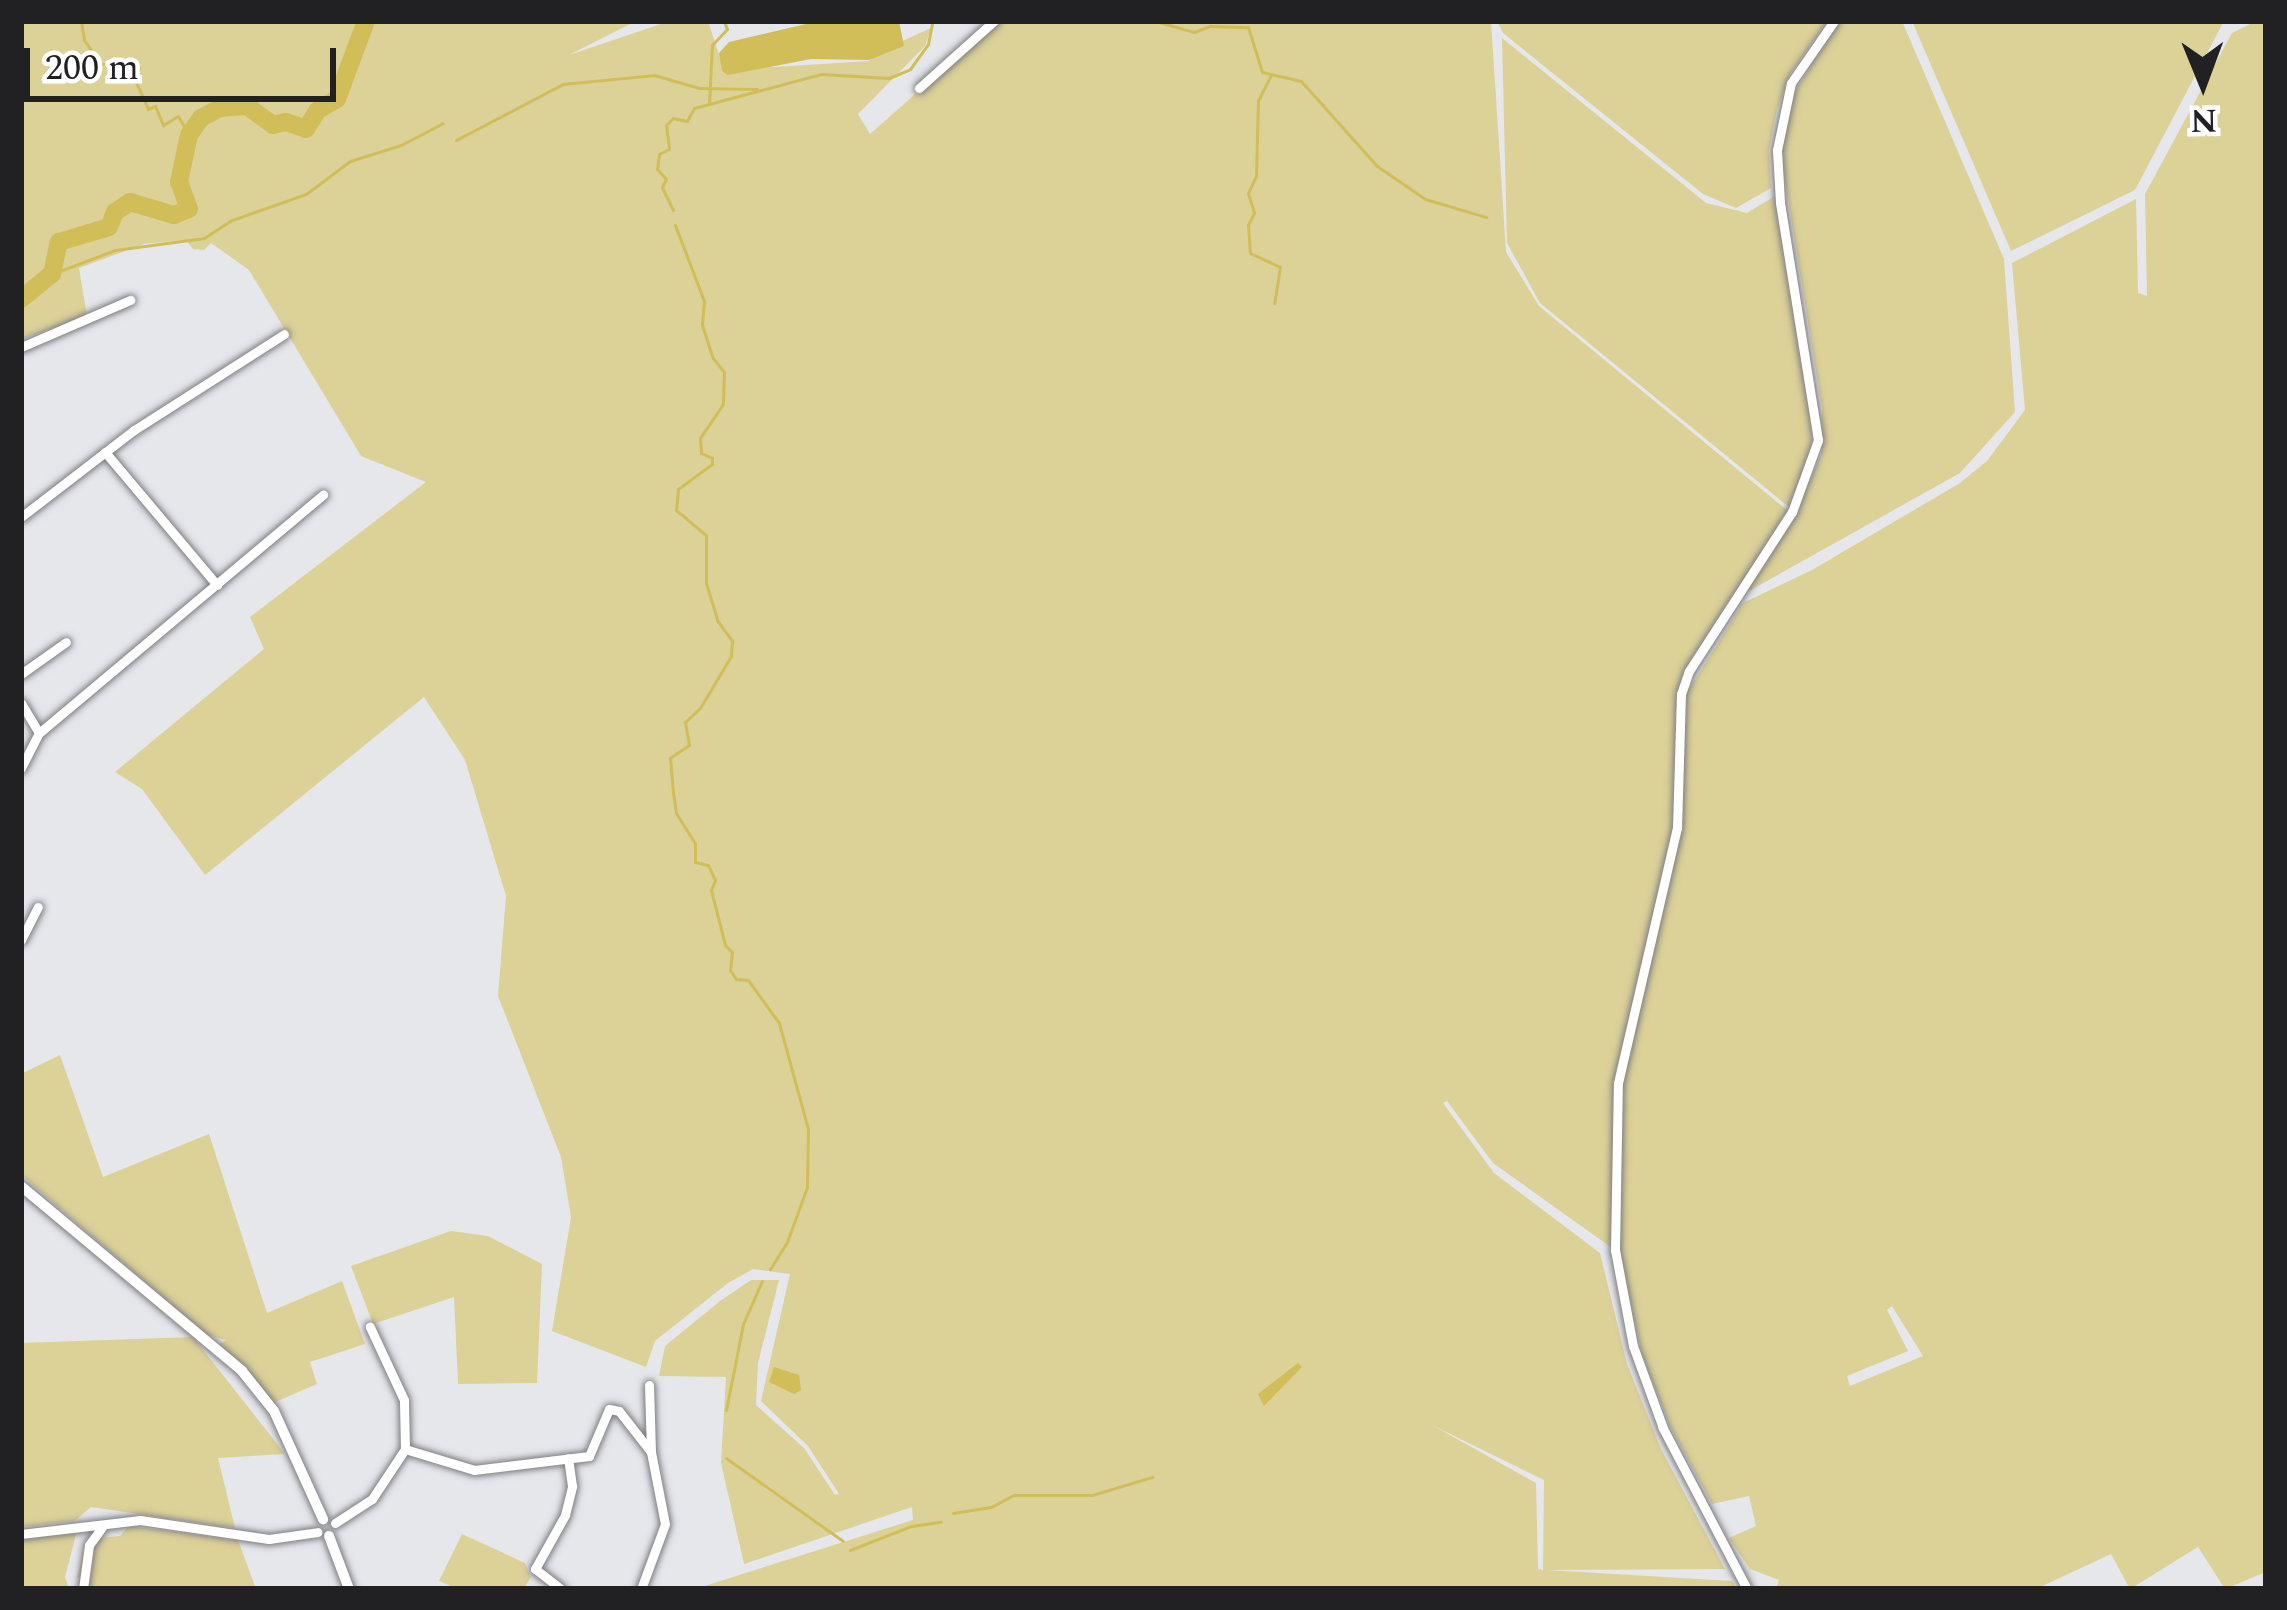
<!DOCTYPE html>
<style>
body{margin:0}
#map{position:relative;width:2287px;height:1610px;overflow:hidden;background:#e6e7eb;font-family:Spectral,serif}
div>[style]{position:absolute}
.green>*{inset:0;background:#dcd197}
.water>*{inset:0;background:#d1be59}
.stream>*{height:3px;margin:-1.5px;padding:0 1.5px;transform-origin:1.5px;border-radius:1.5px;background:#d1be59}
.river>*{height:18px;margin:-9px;padding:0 9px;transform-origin:9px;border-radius:9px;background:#d1be59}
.roads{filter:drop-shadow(0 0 3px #7e7f83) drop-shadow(0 0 3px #7e7f83)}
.minor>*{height:9px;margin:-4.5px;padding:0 4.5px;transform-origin:4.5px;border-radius:4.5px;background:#fff}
.tertiary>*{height:10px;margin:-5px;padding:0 5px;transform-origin:5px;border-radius:5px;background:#fff}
span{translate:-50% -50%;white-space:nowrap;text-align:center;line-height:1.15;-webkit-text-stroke:9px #fff;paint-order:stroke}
.frame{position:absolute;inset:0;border:24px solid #212123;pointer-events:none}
.north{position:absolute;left:2143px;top:24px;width:120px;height:120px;-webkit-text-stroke:9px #fff;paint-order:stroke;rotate:179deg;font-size:33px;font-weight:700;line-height:48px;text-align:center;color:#212123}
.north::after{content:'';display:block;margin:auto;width:42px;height:54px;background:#212123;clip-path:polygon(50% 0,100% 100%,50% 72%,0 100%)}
.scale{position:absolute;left:24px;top:48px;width:312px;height:54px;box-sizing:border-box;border:6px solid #212123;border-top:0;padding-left:15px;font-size:36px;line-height:42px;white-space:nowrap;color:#212123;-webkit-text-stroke:9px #fff;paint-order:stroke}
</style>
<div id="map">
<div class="green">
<div style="clip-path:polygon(evenodd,21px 21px,636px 21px,569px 55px,670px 21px,708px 21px,724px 70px,869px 61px,874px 54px,931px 28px,925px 46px,858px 114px,870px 134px,998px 21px,1491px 21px,1506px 252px,1539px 306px,1788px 511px,1687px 667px,1674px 827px,1615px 1076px,1612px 1248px,1493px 1163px,1447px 1101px,1443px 1103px,1494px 1173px,1600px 1253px,1627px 1364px,1661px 1449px,1725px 1569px,1547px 1570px,1732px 1581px,1737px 1589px,1011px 1589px,1005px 1585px,1007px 1589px,695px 1589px,913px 1520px,912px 1507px,744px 1564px,721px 1463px,726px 1377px,659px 1376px,665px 1346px,720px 1301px,751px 1280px,779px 1280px,758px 1363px,756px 1405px,804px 1448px,835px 1495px,839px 1494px,808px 1446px,761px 1401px,790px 1274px,753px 1269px,728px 1283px,655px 1341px,646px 1367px,552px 1331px,571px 1217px,561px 1157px,498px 996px,506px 896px,465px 760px,424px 697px,205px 875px,142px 789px,115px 772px,264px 649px,250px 617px,426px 482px,361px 456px,249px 270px,211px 243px,204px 250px,193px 249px,186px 240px,144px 244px,79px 268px,87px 316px,21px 339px,21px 21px,1432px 1425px,1544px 1480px,1543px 1570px,1538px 1569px,1536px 1483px,1432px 1425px)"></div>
<div style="clip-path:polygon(1497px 21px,1827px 21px,1790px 74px,1777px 110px,1769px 150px,1771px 188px,1736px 208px,1703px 194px,1503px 33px)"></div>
<div style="clip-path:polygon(1839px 21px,1902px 21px,2004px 259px,2015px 412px,1960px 473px,1740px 596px,1796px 513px,1821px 455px,1822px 408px,1780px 151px,1789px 101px)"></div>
<div style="clip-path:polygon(1912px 21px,2224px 21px,2135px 190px,2011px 251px)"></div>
<div style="clip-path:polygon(evenodd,2256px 21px,2266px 21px,2266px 1572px,2225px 1589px,2198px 1547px,2130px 1589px,2111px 1554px,2036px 1589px,1776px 1589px,1779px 1580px,1750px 1569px,1729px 1538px,1756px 1526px,1749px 1496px,1712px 1504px,1671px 1428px,1643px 1357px,1617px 1246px,1622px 1078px,1682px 829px,1686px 694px,1743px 603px,1812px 570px,1960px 483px,1987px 461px,2025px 410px,2012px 263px,2136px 199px,2138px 293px,2147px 296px,2145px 194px,2232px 33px,2256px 21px,1892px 1306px,1923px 1356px,1850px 1386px,1847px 1376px,1908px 1351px,1887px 1310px,1892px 1306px)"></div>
<div style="clip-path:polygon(1502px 38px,1706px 203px,1747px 213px,1775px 196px,1812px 409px,1811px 452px,1790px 508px,1540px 303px,1507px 243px)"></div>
<div style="clip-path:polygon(60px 1055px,103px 1177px,209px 1134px,267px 1313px,342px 1281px,365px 1344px,310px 1362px,317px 1384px,273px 1403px,220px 1344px,226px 1340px,207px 1335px,21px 1175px,21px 1074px)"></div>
<div style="clip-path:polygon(451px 1231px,488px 1236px,542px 1264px,537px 1383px,458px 1384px,454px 1297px,373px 1324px,351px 1266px)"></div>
<div style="clip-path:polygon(193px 1337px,285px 1454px,218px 1458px,235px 1528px,91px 1507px,75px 1521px,21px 1527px,21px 1343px)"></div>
<div style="clip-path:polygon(129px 1526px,238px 1540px,256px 1589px,94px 1589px,77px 1577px,88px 1539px,120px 1536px)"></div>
<div style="clip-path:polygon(77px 1531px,65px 1577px,69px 1589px,21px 1589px,21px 1539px)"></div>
<div style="clip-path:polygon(462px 1534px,525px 1563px,531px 1577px,524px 1589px,458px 1589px,439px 1581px)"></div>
</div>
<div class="water">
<div style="clip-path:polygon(819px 21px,899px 21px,904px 46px,869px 60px,811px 59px,728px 75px,722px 71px,719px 53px,729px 42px)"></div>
<div style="clip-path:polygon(1298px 1363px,1302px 1367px,1264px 1406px,1258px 1394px)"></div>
<div style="clip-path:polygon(774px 1367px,799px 1375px,801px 1390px,794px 1394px,769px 1382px)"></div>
</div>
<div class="stream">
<div style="left:81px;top:21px;width:19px;rotate:81deg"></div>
<div style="left:84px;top:40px;width:29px;rotate:55deg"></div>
<div style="left:101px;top:64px;width:38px;rotate:6deg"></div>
<div style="left:139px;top:68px;width:13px;rotate:108deg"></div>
<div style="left:135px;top:80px;width:32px;rotate:66deg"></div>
<div style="left:148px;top:109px;width:8px;rotate:-23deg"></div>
<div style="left:155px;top:106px;width:21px;rotate:67deg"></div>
<div style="left:163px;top:125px;width:17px;rotate:-31deg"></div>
<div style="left:178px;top:116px;width:22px;rotate:60deg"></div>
<div style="left:1155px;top:21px;width:41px;rotate:15.8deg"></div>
<div style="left:1194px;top:32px;width:17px;rotate:-21deg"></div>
<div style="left:1210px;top:26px;width:38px;rotate:2deg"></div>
<div style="left:1248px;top:27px;width:47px;rotate:72.7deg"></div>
<div style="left:1262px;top:72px;width:40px;rotate:13deg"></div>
<div style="left:1301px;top:81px;width:114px;rotate:48.2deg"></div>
<div style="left:1377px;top:166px;width:58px;rotate:34.5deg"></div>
<div style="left:1425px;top:199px;width:64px;rotate:16.4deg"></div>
<div style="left:1271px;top:75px;width:28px;rotate:117deg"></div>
<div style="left:1258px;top:100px;width:76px;rotate:91.5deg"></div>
<div style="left:1256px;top:176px;width:19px;rotate:115deg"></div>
<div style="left:1248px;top:193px;width:21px;rotate:73deg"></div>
<div style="left:1254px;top:213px;width:13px;rotate:117deg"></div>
<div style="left:1248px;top:225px;width:28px;rotate:86deg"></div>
<div style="left:1250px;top:253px;width:33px;rotate:25deg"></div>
<div style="left:1280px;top:267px;width:37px;rotate:99deg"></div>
<div style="left:709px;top:104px;width:116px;rotate:-15deg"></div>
<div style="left:821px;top:74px;width:68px;rotate:3.4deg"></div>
<div style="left:889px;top:78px;width:23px;rotate:-23deg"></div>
<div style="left:910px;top:69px;width:31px;rotate:-54deg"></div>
<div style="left:928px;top:44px;width:21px;rotate:-79deg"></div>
<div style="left:456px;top:140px;width:121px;rotate:-27.6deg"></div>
<div style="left:563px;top:84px;width:91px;rotate:-5.6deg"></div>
<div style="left:654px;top:75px;width:47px;rotate:16.1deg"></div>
<div style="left:699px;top:88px;width:58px;rotate:1deg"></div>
<div style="left:673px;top:210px;width:25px;rotate:-116deg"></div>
<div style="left:662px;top:187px;width:9px;rotate:-63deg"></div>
<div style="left:666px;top:179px;width:13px;rotate:-132deg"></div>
<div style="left:657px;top:169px;width:15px;rotate:-82deg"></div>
<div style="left:659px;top:154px;width:11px;rotate:-27deg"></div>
<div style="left:669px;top:149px;width:24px;rotate:-97deg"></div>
<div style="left:666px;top:125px;width:10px;rotate:-45deg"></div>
<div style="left:673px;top:118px;width:14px;rotate:12deg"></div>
<div style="left:687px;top:121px;width:15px;rotate:-62deg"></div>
<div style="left:694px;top:108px;width:16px;rotate:-15deg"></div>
<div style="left:709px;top:104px;width:59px;rotate:-87.1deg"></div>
<div style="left:712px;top:45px;width:22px;rotate:-47deg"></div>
<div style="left:727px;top:29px;width:9px;rotate:-111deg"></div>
<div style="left:675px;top:225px;width:81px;rotate:69.1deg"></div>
<div style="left:704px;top:301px;width:24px;rotate:95deg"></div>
<div style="left:702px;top:325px;width:35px;rotate:72deg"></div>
<div style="left:713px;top:358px;width:18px;rotate:52deg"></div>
<div style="left:724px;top:372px;width:32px;rotate:92deg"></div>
<div style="left:723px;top:404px;width:41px;rotate:124.1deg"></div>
<div style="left:700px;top:438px;width:15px;rotate:86deg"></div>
<div style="left:701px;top:453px;width:12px;rotate:24deg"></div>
<div style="left:712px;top:458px;width:6px;rotate:90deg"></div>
<div style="left:712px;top:464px;width:42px;rotate:143.7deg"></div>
<div style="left:678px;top:489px;width:21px;rotate:95deg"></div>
<div style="left:676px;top:510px;width:39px;rotate:40deg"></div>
<div style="left:706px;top:535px;width:48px;rotate:90deg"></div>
<div style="left:706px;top:583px;width:39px;rotate:73deg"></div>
<div style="left:717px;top:620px;width:26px;rotate:54deg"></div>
<div style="left:732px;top:641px;width:15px;rotate:94deg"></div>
<div style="left:731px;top:656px;width:61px;rotate:120.8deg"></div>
<div style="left:700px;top:708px;width:21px;rotate:137deg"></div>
<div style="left:685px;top:722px;width:23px;rotate:80deg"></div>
<div style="left:689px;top:745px;width:23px;rotate:146deg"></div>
<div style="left:670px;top:758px;width:35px;rotate:85deg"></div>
<div style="left:673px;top:793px;width:20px;rotate:81deg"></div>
<div style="left:676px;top:813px;width:36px;rotate:58deg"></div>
<div style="left:695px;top:844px;width:18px;rotate:90deg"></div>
<div style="left:695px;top:862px;width:13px;rotate:13deg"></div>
<div style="left:708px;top:865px;width:17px;rotate:65deg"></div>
<div style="left:715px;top:880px;width:11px;rotate:112deg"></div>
<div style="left:711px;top:890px;width:57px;rotate:75.7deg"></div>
<div style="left:725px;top:945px;width:10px;rotate:45deg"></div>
<div style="left:732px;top:952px;width:18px;rotate:96deg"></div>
<div style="left:730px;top:970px;width:11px;rotate:56deg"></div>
<div style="left:736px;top:979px;width:12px;rotate:5deg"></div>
<div style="left:748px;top:980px;width:53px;rotate:54.2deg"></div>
<div style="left:779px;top:1023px;width:110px;rotate:74.7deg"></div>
<div style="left:808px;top:1129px;width:58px;rotate:91deg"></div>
<div style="left:807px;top:1187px;width:59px;rotate:110deg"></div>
<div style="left:787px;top:1242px;width:32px;rotate:122deg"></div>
<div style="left:52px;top:274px;width:67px;rotate:-20.9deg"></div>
<div style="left:115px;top:250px;width:90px;rotate:-7.7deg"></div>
<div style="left:204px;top:238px;width:33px;rotate:-33deg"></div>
<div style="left:232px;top:220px;width:78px;rotate:-19.4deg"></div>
<div style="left:306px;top:194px;width:55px;rotate:-36.9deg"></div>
<div style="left:350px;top:161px;width:53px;rotate:-17.4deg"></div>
<div style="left:401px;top:145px;width:47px;rotate:-27.6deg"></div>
<div style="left:726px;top:1410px;width:88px;rotate:-78.8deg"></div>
<div style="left:743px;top:1324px;width:47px;rotate:-66.2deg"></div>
<div style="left:726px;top:1458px;width:143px;rotate:35.4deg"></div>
<div style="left:953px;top:1513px;width:38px;rotate:-9deg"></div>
<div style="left:991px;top:1507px;width:26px;rotate:-28deg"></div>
<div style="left:1014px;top:1495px;width:78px"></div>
<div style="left:1092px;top:1495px;width:63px;rotate:-16.7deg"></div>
<div style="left:850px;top:1550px;width:66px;rotate:-21.5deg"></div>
<div style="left:911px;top:1526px;width:30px;rotate:-8deg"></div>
</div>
<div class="river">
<div style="left:21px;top:299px;width:40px;rotate:-39deg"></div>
<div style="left:52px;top:274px;width:33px;rotate:-78deg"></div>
<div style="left:59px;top:242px;width:52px;rotate:-16.7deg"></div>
<div style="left:109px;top:227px;width:16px;rotate:-68deg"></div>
<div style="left:115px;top:212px;width:18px;rotate:-34deg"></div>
<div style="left:130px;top:202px;width:46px;rotate:16.5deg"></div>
<div style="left:174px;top:215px;width:16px;rotate:-22deg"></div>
<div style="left:189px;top:209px;width:29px;rotate:-110deg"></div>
<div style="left:179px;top:182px;width:48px;rotate:-78deg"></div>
<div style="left:189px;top:135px;width:21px;rotate:-55deg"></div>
<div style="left:201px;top:118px;width:21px;rotate:-28deg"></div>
<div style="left:220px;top:108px;width:27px;rotate:-4deg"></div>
<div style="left:247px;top:106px;width:32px;rotate:36deg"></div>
<div style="left:273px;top:125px;width:13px;rotate:-13deg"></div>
<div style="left:286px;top:122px;width:21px;rotate:19deg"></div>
<div style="left:306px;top:129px;width:22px;rotate:-58deg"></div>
<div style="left:318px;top:110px;width:22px;rotate:-30deg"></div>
<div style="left:337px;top:99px;width:83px;rotate:-69.6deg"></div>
</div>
<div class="roads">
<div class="minor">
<div style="left:919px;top:88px;width:101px;rotate:-41.8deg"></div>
<div style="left:21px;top:347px;width:119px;rotate:-23.3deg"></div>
<div style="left:105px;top:452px;width:174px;rotate:49.9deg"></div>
<div style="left:21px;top:517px;width:143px;rotate:-37.6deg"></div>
<div style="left:134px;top:430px;width:178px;rotate:-32.6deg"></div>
<div style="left:21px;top:674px;width:55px;rotate:-35.4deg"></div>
<div style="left:21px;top:703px;width:35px;rotate:59deg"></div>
<div style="left:21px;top:768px;width:39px;rotate:-63deg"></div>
<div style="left:39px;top:733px;width:371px;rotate:-40deg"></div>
<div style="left:21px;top:940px;width:37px;rotate:-63deg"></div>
<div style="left:405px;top:1449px;width:72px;rotate:16.9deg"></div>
<div style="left:474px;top:1470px;width:116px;rotate:-6.9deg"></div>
<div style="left:589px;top:1456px;width:51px;rotate:-66.9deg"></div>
<div style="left:609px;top:1409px;width:10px;rotate:11deg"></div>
<div style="left:619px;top:1411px;width:52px;rotate:52deg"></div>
<div style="left:335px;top:1523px;width:44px;rotate:-33deg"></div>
<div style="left:372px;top:1499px;width:60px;rotate:-56.6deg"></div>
<div style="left:405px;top:1449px;width:49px;rotate:-91.2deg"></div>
<div style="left:404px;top:1400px;width:81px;rotate:-115deg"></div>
<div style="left:21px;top:1534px;width:120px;rotate:-6.7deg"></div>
<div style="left:140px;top:1520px;width:130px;rotate:8.4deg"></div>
<div style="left:269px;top:1539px;width:49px;rotate:-8.1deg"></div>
<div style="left:83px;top:1589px;width:44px;rotate:-82.2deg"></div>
<div style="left:89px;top:1545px;width:24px;rotate:-54deg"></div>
<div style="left:561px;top:1589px;width:33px;rotate:-142deg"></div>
<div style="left:535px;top:1569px;width:62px;rotate:-60.9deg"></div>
<div style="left:565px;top:1515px;width:30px;rotate:-76deg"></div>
<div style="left:572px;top:1486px;width:28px;rotate:-98deg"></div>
<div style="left:641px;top:1589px;width:69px;rotate:-69.7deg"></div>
<div style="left:665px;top:1524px;width:73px;rotate:-101deg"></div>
<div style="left:651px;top:1452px;width:67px;rotate:-91.7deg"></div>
<div style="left:1747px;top:1589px;width:182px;rotate:-117.6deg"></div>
<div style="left:1663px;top:1428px;width:87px;rotate:-110.1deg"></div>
<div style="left:1633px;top:1346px;width:98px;rotate:-100.6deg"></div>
<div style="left:1615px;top:1250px;width:167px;rotate:-89deg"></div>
<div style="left:1618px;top:1083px;width:262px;rotate:-77deg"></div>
<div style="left:1677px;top:828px;width:134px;rotate:-88.3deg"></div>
<div style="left:1681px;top:694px;width:24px;rotate:-71deg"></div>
<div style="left:1689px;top:671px;width:189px;rotate:-57.1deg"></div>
<div style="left:1792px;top:512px;width:77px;rotate:-70.1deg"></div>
<div style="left:1818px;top:440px;width:241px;rotate:-99.1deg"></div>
<div style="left:1780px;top:202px;width:52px;rotate:-93.3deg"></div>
<div style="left:1777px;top:150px;width:68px;rotate:-78.2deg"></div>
<div style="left:1791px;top:83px;width:75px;rotate:-55.3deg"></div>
</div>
<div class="tertiary">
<div style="left:21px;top:1186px;width:288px;rotate:39.9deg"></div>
<div style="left:242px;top:1371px;width:51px;rotate:51.3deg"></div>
<div style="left:274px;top:1411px;width:119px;rotate:65.6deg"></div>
<div style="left:329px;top:1536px;width:57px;rotate:69.3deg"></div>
</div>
</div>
<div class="frame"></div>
<div class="north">N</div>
<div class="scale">200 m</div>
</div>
